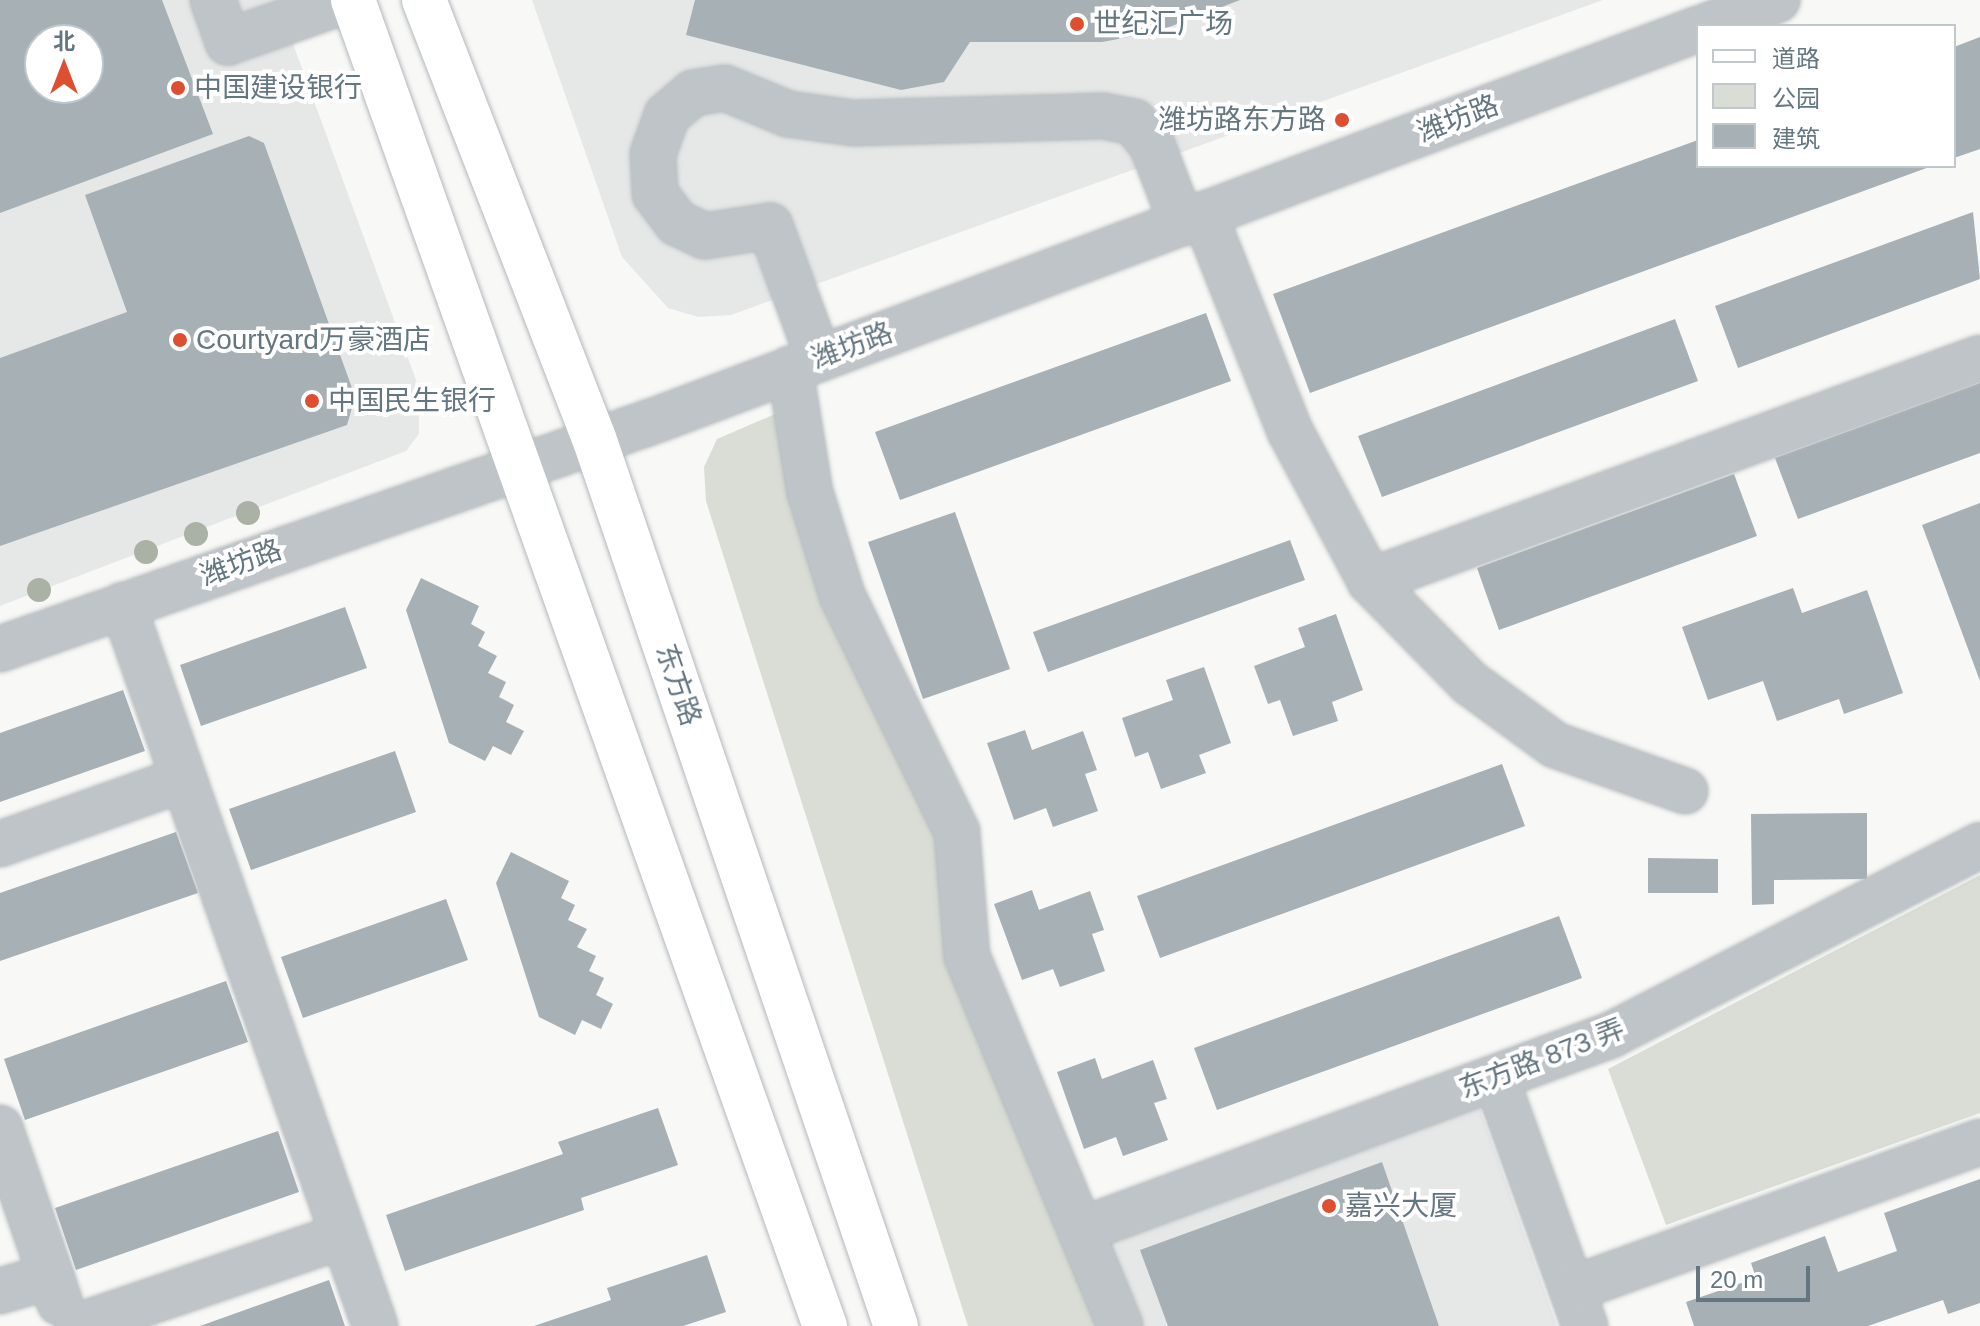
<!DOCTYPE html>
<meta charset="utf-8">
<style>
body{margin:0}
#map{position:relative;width:1980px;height:1326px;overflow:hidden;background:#f8f8f6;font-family:Helvetica,"Noto Sans SC",sans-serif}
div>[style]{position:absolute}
.built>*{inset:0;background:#e6e8e7}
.green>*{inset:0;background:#d9ddd5}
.building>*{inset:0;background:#a6b0b5}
.roads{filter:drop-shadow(0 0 2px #b3b9bc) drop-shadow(0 0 2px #b3b9bc)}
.minor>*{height:44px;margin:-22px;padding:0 22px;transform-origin:22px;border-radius:22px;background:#bfc4c8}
.major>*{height:44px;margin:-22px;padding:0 22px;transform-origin:22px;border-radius:22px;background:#fff}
.trees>*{width:24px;height:24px;margin:-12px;border-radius:50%;background:#a9b2a5}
.dots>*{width:22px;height:22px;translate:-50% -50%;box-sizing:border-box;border:4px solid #fff;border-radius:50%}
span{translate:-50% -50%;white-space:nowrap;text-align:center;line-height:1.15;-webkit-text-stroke:8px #fff;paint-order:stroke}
.poi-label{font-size:28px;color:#647680}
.left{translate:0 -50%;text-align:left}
.right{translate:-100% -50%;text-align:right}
.street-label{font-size:28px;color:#647680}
.legend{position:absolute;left:1696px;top:24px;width:260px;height:144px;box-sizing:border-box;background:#fff;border:2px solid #c1c8cc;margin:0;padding:10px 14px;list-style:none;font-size:24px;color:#647680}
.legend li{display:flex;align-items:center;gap:16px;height:40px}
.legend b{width:40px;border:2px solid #c1c8cc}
.north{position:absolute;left:24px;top:24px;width:80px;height:80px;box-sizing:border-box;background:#fff;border:2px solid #c1c8cc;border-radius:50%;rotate:0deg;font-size:22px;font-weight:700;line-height:32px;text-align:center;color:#647680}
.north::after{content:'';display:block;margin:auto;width:28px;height:36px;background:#de4e30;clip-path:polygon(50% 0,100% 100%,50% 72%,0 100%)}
.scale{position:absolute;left:1696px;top:1266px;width:114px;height:36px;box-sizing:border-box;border:4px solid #647680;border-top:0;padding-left:10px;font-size:24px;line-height:28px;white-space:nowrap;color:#647680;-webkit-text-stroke:6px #fff;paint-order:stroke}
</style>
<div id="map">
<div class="built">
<div style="clip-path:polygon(evenodd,0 0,277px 0,419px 388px,419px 434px,406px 451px,0 606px,0 0,40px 40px,88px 40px,88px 88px,40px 88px,40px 40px)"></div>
<div style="clip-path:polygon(532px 0,1603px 0,731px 315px,698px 317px,668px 308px,622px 257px)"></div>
<div style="clip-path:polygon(1472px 1087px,1557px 1326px,1099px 1326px,1084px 1229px)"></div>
</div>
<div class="green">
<div style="clip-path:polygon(796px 405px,904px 712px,967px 956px,1099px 1326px,968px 1326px,706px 501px,704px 467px,717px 439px)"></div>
<div style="clip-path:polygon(1980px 875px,1980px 1113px,1666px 1225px,1608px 1069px)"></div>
</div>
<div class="building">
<div style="clip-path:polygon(evenodd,0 0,162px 0,213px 134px,0 213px,0 0,40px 40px,88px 40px,88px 88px,40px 88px,40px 40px)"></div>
<div style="clip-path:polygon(695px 0,1240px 0,1156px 32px,1102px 42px,970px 42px,944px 82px,901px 90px,686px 35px)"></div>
<div style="clip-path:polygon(1980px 37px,1980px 149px,1954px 158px,1954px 47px)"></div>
<div style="clip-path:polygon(249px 136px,264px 143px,352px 388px,338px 393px,352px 408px,347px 425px,0 546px,0 358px,127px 312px,85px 195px)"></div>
<div style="clip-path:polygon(1698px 140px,1698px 166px,1932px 166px,1310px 393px,1273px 294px)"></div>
<div style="clip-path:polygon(1973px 212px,1980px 279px,1738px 368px,1715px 306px)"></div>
<div style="clip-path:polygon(1206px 313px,1231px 381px,900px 500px,875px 432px)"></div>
<div style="clip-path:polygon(1675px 319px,1698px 381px,1382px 497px,1358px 436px)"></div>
<div style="clip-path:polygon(1980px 383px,1980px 453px,1798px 519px,1775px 458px)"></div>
<div style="clip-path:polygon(1734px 474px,1757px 536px,1499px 630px,1477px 568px)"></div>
<div style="clip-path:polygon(1980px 503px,1980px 681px,1922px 525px)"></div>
<div style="clip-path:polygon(955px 512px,1010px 669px,923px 699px,868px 542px)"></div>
<div style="clip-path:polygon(1290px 540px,1305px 580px,1048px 672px,1033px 632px)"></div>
<div style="clip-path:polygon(421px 578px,479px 606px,471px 624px,485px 632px,478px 646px,497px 656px,488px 673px,506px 682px,499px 697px,514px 705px,506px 722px,524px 731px,511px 755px,493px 746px,485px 761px,449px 743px,406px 610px)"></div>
<div style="clip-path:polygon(1793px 588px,1802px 613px,1867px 590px,1903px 693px,1844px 714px,1839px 699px,1777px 721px,1763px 681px,1708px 700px,1682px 627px)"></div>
<div style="clip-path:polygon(345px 607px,367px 668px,201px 726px,180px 665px)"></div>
<div style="clip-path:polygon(1336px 614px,1363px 690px,1332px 702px,1338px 721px,1293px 736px,1280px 700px,1268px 704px,1254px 666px,1305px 647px,1298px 628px)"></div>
<div style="clip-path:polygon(1204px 667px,1231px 743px,1199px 755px,1206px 773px,1161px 789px,1148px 752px,1135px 757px,1122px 718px,1173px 700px,1166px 680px)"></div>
<div style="clip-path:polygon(123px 690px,145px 751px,0 802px,0 733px)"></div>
<div style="clip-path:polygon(1025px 730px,1032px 750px,1083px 731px,1097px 770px,1085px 774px,1098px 811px,1053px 827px,1046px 808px,1014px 820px,987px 743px)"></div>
<div style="clip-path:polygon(395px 751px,416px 812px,251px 870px,229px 809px)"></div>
<div style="clip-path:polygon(1502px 764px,1525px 826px,1160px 958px,1137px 896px)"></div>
<div style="clip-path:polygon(1867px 813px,1867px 879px,1774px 880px,1774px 904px,1752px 905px,1751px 814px)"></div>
<div style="clip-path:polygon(176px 832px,198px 893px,0 961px,0 893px)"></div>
<div style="clip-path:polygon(511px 852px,569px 881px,561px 898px,575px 905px,568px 920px,587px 929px,577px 947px,596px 956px,589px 971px,604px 978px,596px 995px,613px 1004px,601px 1029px,582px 1020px,575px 1035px,539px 1017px,496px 883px)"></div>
<div style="clip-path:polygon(1648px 858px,1718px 859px,1718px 893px,1648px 893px)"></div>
<div style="clip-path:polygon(1032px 890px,1039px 910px,1090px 891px,1104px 930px,1092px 934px,1105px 971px,1060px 987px,1053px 969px,1022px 980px,994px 904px)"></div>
<div style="clip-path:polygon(446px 899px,468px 960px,303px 1018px,281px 957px)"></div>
<div style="clip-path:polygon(1559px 916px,1582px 978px,1217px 1110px,1194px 1048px)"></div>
<div style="clip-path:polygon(226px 981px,248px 1042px,25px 1120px,4px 1059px)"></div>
<div style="clip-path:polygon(1095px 1058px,1102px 1079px,1153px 1060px,1167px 1099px,1154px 1103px,1168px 1140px,1123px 1156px,1116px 1137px,1084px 1149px,1057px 1072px)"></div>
<div style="clip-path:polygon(658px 1108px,678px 1165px,581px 1198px,584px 1210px,405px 1271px,386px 1215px,563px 1154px,558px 1142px)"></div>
<div style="clip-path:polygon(278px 1131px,299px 1192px,76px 1270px,55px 1208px)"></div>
<div style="clip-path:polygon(1382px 1162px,1439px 1326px,1168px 1326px,1140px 1250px)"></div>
<div style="clip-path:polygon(1980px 1179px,1980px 1303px,1948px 1314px,1943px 1300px,1868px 1326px,1694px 1326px,1686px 1302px,1756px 1278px,1751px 1263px,1825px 1236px,1838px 1272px,1897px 1251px,1884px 1213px)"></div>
<div style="clip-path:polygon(707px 1255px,726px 1312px,683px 1326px,534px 1326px,611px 1300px,607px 1288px)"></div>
<div style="clip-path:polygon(329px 1280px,345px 1326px,200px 1326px)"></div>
</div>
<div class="roads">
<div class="minor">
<div style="left:213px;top:0;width:45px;rotate:70.3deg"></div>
<div style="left:228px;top:42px;width:114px;rotate:-19.4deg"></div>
<div style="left:1707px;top:26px;width:75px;rotate:-20.4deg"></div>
<div style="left:1204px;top:214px;width:233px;rotate:68.4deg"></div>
<div style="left:1290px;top:431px;width:170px;rotate:61.9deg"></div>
<div style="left:1370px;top:581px;width:143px;rotate:45.6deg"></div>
<div style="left:1470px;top:683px;width:105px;rotate:36.1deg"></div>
<div style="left:1555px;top:745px;width:138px;rotate:19.5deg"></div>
<div style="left:819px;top:359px;width:142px;rotate:-110.2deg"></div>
<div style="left:770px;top:226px;width:66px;rotate:171.3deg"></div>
<div style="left:705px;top:236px;width:31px;rotate:-155deg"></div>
<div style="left:677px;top:223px;width:36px;rotate:-127deg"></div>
<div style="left:655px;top:194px;width:40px;rotate:-92.9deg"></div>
<div style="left:653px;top:154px;width:41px;rotate:-70.3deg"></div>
<div style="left:667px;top:115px;width:34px;rotate:-40deg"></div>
<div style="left:693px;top:93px;width:32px;rotate:-9deg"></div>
<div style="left:725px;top:88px;width:68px;rotate:22.4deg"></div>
<div style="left:788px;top:114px;width:66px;rotate:7.9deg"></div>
<div style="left:853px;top:123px;width:250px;rotate:-1.6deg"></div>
<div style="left:1103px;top:116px;width:32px;rotate:11deg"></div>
<div style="left:1134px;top:122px;width:29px;rotate:52deg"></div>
<div style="left:1152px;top:145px;width:84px;rotate:69deg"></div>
<div style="left:790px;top:369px;width:125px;rotate:80.8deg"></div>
<div style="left:810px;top:492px;width:108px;rotate:72.7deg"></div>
<div style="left:842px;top:595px;width:263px;rotate:64.1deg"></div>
<div style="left:957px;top:832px;width:124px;rotate:85.4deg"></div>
<div style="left:967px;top:956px;width:400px;rotate:67.5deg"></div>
<div style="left:1370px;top:581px;width:649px;rotate:-20.08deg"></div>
<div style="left:123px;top:605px;width:764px;rotate:70.73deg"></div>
<div style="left:0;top:649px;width:698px;rotate:-19.24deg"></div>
<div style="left:659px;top:419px;width:1110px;rotate:-20.57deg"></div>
<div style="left:0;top:844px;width:195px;rotate:-19.5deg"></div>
<div style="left:1496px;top:1079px;width:263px;rotate:70.2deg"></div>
<div style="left:0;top:1128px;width:157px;rotate:71deg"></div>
<div style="left:1084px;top:1229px;width:562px;rotate:-20.21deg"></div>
<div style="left:1611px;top:1035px;width:415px;rotate:-27.2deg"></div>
<div style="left:1572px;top:1289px;width:434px;rotate:-19.8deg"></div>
<div style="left:0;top:1291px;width:53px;rotate:-16.4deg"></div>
<div style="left:51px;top:1276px;width:28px;rotate:72deg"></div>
<div style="left:78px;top:1326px;width:280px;rotate:-18.8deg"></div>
</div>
<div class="major">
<div style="left:353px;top:0;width:1408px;rotate:70.41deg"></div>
<div style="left:424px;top:0;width:470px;rotate:68.8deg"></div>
<div style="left:594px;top:438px;width:938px;rotate:71.22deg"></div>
</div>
</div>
<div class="trees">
<div style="left:248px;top:513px"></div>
<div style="left:196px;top:534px"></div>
<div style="left:146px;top:552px"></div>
<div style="left:39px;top:590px"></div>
</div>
<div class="dots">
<div style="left:1077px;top:24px;background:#de4e30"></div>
<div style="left:178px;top:88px;background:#de4e30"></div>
<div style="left:1342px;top:120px;background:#de4e30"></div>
<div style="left:180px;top:340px;background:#de4e30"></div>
<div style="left:312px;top:401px;background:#de4e30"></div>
<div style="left:1329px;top:1206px;background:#de4e30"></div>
</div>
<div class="poi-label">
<span class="left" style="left:1093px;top:24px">世纪汇广场</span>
<span class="left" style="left:194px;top:88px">中国建设银行</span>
<span class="right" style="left:1326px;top:120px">潍坊路东方路</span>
<span class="left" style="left:196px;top:340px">Courtyard万豪酒店</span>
<span class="left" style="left:328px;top:401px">中国民生银行</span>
<span class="left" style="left:1345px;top:1206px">嘉兴大厦</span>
</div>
<div class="street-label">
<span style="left:1458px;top:119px;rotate:-21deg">潍坊路</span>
<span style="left:852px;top:346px;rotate:-20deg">潍坊路</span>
<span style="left:241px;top:563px;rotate:-20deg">潍坊路</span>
<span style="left:678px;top:685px;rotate:71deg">东方路</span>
<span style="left:1542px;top:1059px;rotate:-21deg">东方路 873 弄</span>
</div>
<ul class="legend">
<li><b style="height:10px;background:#fff"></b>道路</li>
<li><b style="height:22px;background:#d9ddd5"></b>公园</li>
<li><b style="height:22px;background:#a6b0b5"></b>建筑</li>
</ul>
<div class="north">北</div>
<div class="scale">20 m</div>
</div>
